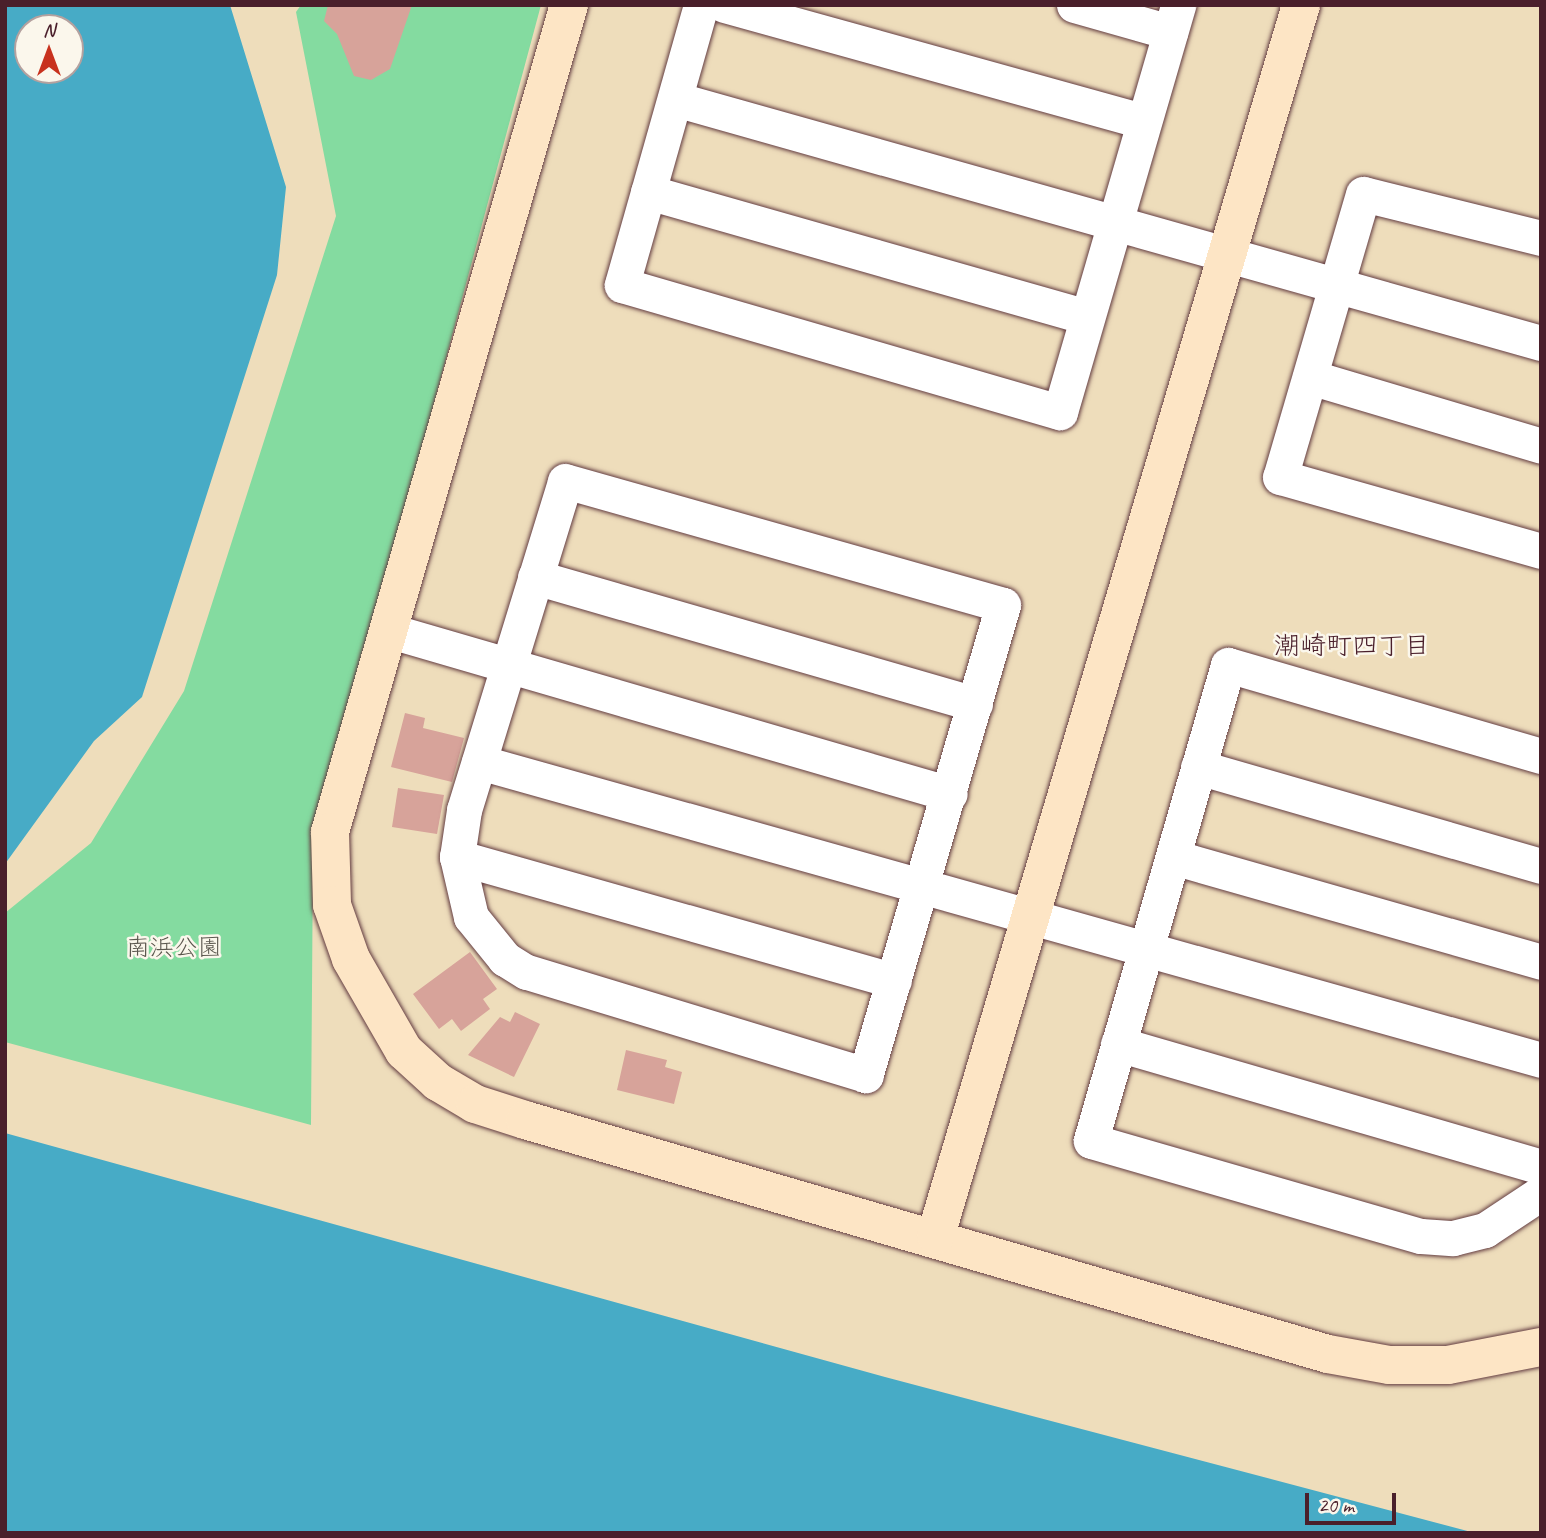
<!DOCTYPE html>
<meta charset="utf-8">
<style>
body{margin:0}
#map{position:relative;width:1546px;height:1538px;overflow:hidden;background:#edb;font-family:Caveat,"Klee One",sans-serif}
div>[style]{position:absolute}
.green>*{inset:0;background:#84dba0}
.water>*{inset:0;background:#47abc6}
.building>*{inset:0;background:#d7a39a}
.roads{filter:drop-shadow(0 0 2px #633c41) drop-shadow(0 0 2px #633c41)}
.street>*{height:35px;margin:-17.5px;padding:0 17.5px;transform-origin:17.5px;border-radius:17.5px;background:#fff}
.secondary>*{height:38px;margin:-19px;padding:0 19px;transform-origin:19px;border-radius:19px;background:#fde5c5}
span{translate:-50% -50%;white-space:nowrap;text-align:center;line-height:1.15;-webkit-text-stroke:5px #fbf7ec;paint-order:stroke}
.park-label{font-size:24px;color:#5b574e}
.neighbourhood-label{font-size:26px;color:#4a1f2b}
.frame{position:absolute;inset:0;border:7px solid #4a1f2b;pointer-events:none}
.north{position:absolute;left:14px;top:14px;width:70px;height:70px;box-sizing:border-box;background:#fbf7ec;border:2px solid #b4a19f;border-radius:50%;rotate:0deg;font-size:19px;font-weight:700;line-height:28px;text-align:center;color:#4a1f2b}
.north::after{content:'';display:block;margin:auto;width:24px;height:32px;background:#c8321e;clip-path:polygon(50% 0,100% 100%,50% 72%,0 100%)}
.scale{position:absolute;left:1305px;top:1493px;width:91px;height:32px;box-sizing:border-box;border:4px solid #4a1f2b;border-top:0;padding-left:9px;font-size:21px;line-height:24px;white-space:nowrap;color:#4a1f2b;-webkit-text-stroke:5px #fbf7ec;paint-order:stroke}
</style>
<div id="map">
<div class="green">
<div style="clip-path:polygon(301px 5px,541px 5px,313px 853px,311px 1125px,5px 1042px,5px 913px,91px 843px,184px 691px,336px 216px,296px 12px)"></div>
</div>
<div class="water">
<div style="clip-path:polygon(evenodd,5px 5px,230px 5px,286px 187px,277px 275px,142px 697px,94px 741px,5px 864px,5px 5px,28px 28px,70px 28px,70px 70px,28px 70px,28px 28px)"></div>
<div style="clip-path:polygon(5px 1133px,885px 1377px,1475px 1533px,5px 1533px)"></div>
</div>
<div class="building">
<div style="clip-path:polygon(328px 5px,412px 5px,390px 69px,371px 80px,354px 76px,337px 34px,324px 21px)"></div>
<div style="clip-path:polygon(405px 713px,425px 718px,423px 728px,464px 738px,452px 782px,391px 767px)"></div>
<div style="clip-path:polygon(398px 788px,444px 795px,437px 834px,392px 827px)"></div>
<div style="clip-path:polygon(470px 952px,497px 989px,483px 999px,490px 1009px,461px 1031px,452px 1019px,439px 1029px,413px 994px)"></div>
<div style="clip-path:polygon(515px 1012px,540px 1024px,514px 1077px,468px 1055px,500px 1017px,510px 1022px)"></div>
<div style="clip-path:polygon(626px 1050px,667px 1060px,665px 1067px,682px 1072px,674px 1104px,617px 1090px)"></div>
</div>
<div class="roads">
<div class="street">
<div style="left:701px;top:5px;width:291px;rotate:105.8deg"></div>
<div style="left:622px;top:285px;width:456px;rotate:16.2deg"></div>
<div style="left:1060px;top:412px;width:424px;rotate:-73.8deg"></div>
<div style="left:724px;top:5px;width:435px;rotate:15.5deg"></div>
<div style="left:1074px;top:5px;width:100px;rotate:15.7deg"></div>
<div style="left:675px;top:99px;width:900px;rotate:15.74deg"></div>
<div style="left:648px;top:192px;width:456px;rotate:15.9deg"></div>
<div style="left:1541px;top:238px;width:183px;rotate:-166.1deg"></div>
<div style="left:1363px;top:194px;width:295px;rotate:106.3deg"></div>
<div style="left:1280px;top:477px;width:271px;rotate:15.8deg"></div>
<div style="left:1310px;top:377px;width:241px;rotate:16.6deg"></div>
<div style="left:565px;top:481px;width:455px;rotate:15.8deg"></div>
<div style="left:1003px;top:605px;width:490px;rotate:106.3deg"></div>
<div style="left:866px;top:1075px;width:355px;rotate:-163.1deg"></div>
<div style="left:526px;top:972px;width:25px;rotate:-148deg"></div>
<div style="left:505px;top:959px;width:54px;rotate:-129deg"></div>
<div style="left:471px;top:917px;width:62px;rotate:-103.1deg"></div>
<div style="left:457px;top:857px;width:48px;rotate:-81.5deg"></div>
<div style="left:464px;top:810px;width:344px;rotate:-72.9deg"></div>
<div style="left:535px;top:577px;width:458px;rotate:16.1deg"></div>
<div style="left:387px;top:630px;width:586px;rotate:16.24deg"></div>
<div style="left:1541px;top:756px;width:326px;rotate:-163.8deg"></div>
<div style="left:1228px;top:665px;width:495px;rotate:106.1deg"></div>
<div style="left:1091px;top:1141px;width:343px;rotate:16.1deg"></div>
<div style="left:1421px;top:1236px;width:32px;rotate:4deg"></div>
<div style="left:1453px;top:1238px;width:33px;rotate:-14deg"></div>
<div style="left:1485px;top:1230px;width:67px;rotate:-33.5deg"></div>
<div style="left:479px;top:762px;width:1103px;rotate:15.67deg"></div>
<div style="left:1198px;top:767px;width:357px;rotate:16.1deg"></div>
<div style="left:457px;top:857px;width:454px;rotate:15.8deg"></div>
<div style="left:1173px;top:857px;width:383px;rotate:15.9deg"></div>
<div style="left:1118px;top:1044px;width:441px;rotate:16.2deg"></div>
</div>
<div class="secondary">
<div style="left:569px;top:5px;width:861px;rotate:106.12deg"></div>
<div style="left:330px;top:832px;width:73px;rotate:88.4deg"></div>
<div style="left:332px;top:905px;width:57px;rotate:70.6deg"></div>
<div style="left:351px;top:959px;width:106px;rotate:60.1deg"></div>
<div style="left:404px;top:1051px;width:46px;rotate:42.4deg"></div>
<div style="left:438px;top:1082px;width:43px;rotate:30.7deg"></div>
<div style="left:475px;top:1104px;width:52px;rotate:17.7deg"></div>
<div style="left:525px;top:1120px;width:836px;rotate:16.25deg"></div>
<div style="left:1328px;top:1354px;width:62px;rotate:10.2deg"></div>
<div style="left:1389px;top:1365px;width:59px"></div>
<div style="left:1448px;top:1365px;width:95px;rotate:-11deg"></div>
<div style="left:936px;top:1235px;width:1283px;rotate:-73.47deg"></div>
</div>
</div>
<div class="park-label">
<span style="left:174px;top:948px">南浜公園</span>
</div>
<div class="neighbourhood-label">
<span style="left:1352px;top:646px">潮崎町四丁目</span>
</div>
<div class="frame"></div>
<div class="north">N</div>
<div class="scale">20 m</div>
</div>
